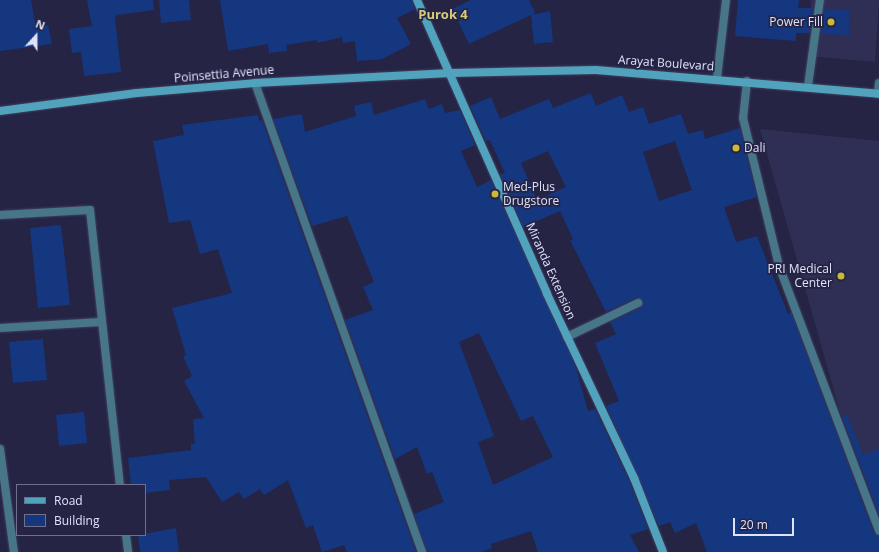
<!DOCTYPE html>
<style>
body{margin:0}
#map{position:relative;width:879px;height:552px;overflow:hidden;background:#252445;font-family:"Open Sans",sans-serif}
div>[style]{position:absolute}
.built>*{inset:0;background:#2f2e54}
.building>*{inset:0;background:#143780}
.roads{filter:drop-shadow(0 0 1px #3f3f5e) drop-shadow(0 0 1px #3f3f5e)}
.service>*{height:8px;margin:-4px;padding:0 4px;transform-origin:4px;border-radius:4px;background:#467687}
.minor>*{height:8px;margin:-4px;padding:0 4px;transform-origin:4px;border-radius:4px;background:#467687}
.secondary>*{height:8px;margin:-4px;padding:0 4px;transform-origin:4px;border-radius:4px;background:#51a2bd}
.dots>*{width:11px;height:11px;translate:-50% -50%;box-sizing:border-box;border:2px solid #252445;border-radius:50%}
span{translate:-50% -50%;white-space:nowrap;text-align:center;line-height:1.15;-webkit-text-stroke:3.5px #252445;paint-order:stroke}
.poi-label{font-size:12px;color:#e0e2f8}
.right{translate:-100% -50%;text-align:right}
.left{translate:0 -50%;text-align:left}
.street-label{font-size:12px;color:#e0e2f8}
.neighbourhood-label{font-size:13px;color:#d5cc7e;font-weight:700}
.legend{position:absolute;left:16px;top:484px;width:130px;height:52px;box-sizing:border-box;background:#252445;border:1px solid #70708d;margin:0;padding:5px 7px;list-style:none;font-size:12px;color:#e0e2f8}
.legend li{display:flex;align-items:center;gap:8px;height:20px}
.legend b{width:20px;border:1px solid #70708d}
.north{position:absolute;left:16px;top:16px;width:40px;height:40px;-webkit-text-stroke:3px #252445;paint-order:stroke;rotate:21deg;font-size:11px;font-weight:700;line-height:16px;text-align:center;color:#e0e2f8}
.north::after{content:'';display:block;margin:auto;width:14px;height:18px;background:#e0e2f8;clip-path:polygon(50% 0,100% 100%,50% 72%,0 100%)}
.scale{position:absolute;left:733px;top:518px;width:61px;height:18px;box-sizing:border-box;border:2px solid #e0e2f8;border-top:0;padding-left:5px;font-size:12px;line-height:14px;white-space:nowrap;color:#e0e2f8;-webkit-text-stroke:3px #252445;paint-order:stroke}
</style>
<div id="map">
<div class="built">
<div style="clip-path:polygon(811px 0,879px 0,875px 62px,808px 56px)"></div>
<div style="clip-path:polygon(760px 129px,879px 141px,879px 505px,840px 412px)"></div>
</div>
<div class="building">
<div style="clip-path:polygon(0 0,31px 0,36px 28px,48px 25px,52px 44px,0 51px)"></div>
<div style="clip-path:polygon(87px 0,153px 0,154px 10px,117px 15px,115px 18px,121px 72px,84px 76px,81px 52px,72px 53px,69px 29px,92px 26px)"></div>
<div style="clip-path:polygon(159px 0,189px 0,191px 20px,161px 23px)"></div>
<div style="clip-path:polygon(220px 0,412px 0,415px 9px,397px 18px,411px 44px,382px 59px,357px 61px,355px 41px,343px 43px,342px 37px,318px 43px,317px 40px,286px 45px,287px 51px,269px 53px,268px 44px,228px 51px)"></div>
<div style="clip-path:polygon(471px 0,529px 0,535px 13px,532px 15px,550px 11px,553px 42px,534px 44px,531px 15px,469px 44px,452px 9px)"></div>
<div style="clip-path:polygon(738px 0,799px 0,798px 8px,813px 8px,810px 33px,796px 33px,796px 41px,735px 36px)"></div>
<div style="clip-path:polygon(824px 9px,850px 10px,849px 35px,821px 34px)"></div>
<div style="clip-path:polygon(evenodd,591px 93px,596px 106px,622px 95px,629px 112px,643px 107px,649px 124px,681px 114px,688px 134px,703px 130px,705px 139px,740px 128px,757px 197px,724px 207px,736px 242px,757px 236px,788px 314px,791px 312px,874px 533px,879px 536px,879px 552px,707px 552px,696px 523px,675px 533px,670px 522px,659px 526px,606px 406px,619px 401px,595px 343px,616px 334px,610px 322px,640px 308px,643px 301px,636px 298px,606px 312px,570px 240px,573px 239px,560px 211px,523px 227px,500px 175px,505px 173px,490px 140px,486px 141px,470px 106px,491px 97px,500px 119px,549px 99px,553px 108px,591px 93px,675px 141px,692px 190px,659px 201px,643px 152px,675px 141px,591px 93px,548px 151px,566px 187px,537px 200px,521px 163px,548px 151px)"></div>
<div style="clip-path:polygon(evenodd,425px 99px,429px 109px,442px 104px,445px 113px,460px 110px,475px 145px,461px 151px,477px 187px,491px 180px,575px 365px,588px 411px,595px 409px,629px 480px,648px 529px,630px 535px,639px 552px,538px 552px,531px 531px,491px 544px,492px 548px,482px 552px,427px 552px,414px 514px,444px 502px,432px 472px,427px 474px,417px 447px,395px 459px,345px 320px,373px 310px,363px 287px,374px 282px,347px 216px,312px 226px,273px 119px,302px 114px,305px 132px,356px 116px,354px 106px,371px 102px,374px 115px,425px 99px,479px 333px,521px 421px,533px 416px,553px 457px,493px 485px,478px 442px,494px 436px,459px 342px,479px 333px)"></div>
<div style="clip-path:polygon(258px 115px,259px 121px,262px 120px,416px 552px,347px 552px,344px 545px,322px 552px,313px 525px,306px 528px,288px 480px,264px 495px,260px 489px,244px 499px,239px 492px,222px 502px,206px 477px,169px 480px,170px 490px,145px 493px,145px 485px,131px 485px,128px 458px,191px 450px,191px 444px,195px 444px,193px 419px,204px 418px,184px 381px,192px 376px,183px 356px,186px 355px,172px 308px,232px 293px,218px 249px,200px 254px,190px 220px,169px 223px,153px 141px,184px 135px,182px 125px)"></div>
<div style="clip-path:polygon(61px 225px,70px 305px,38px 308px,30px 228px)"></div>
<div style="clip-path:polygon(43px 339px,47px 380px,13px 383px,9px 342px)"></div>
<div style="clip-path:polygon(84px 412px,87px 443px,59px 446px,56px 415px)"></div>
<div style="clip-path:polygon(847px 414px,863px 455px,879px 449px,879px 515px,842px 417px)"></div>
<div style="clip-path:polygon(176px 528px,179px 552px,140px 552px,138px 535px)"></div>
</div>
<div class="roads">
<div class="service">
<div style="left:717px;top:78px;width:79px;rotate:-83.4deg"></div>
<div style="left:808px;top:86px;width:87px;rotate:-82.1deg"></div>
</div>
<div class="minor">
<div style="left:747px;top:81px;width:37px;rotate:96deg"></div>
<div style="left:743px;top:118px;width:152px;rotate:76.3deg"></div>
<div style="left:779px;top:266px;width:283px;rotate:69.3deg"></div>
<div style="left:255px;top:83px;width:498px;rotate:70.4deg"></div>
<div style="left:878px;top:94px;width:11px;rotate:-85deg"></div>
<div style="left:0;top:215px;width:90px;rotate:-3.2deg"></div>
<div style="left:90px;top:210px;width:277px;rotate:83.8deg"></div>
<div style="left:0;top:328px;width:101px;rotate:-3.4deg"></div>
<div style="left:567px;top:337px;width:79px;rotate:-25.6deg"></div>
<div style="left:0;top:449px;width:104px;rotate:82.3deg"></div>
<div style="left:126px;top:535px;width:17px;rotate:83deg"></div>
</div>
<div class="secondary">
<div style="left:417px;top:0;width:321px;rotate:66.1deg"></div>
<div style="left:547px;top:294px;width:204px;rotate:64.7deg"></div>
<div style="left:634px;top:478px;width:79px;rotate:68.6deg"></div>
<div style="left:0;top:111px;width:138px;rotate:-7.5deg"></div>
<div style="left:137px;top:93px;width:118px;rotate:-4.8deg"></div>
<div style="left:255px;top:83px;width:196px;rotate:-2.9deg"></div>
<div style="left:451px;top:73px;width:145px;rotate:-1.2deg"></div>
<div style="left:596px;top:70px;width:284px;rotate:4.8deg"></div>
</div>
</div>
<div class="dots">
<div style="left:831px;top:22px;background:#c9ba3a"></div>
<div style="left:736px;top:148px;background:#c9ba3a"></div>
<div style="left:495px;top:194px;background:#c9ba3a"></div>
<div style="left:841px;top:276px;background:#c9ba3a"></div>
</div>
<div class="poi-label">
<span class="right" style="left:823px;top:22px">Power Fill</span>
<span class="left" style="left:744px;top:148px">Dali</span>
<span class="left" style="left:503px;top:194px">Med-Plus<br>Drugstore</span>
<span class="right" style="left:832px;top:276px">PRI Medical<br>Center</span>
</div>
<div class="street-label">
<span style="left:666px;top:63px;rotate:4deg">Arayat Boulevard</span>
<span style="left:224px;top:74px;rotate:-5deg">Poinsettia Avenue</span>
<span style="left:551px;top:271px;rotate:66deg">Miranda Extension</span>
</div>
<div class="neighbourhood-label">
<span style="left:443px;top:14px">Purok 4</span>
</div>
<ul class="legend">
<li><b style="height:5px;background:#51a2bd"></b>Road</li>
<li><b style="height:11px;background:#143780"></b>Building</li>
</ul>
<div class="north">N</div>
<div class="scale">20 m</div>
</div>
